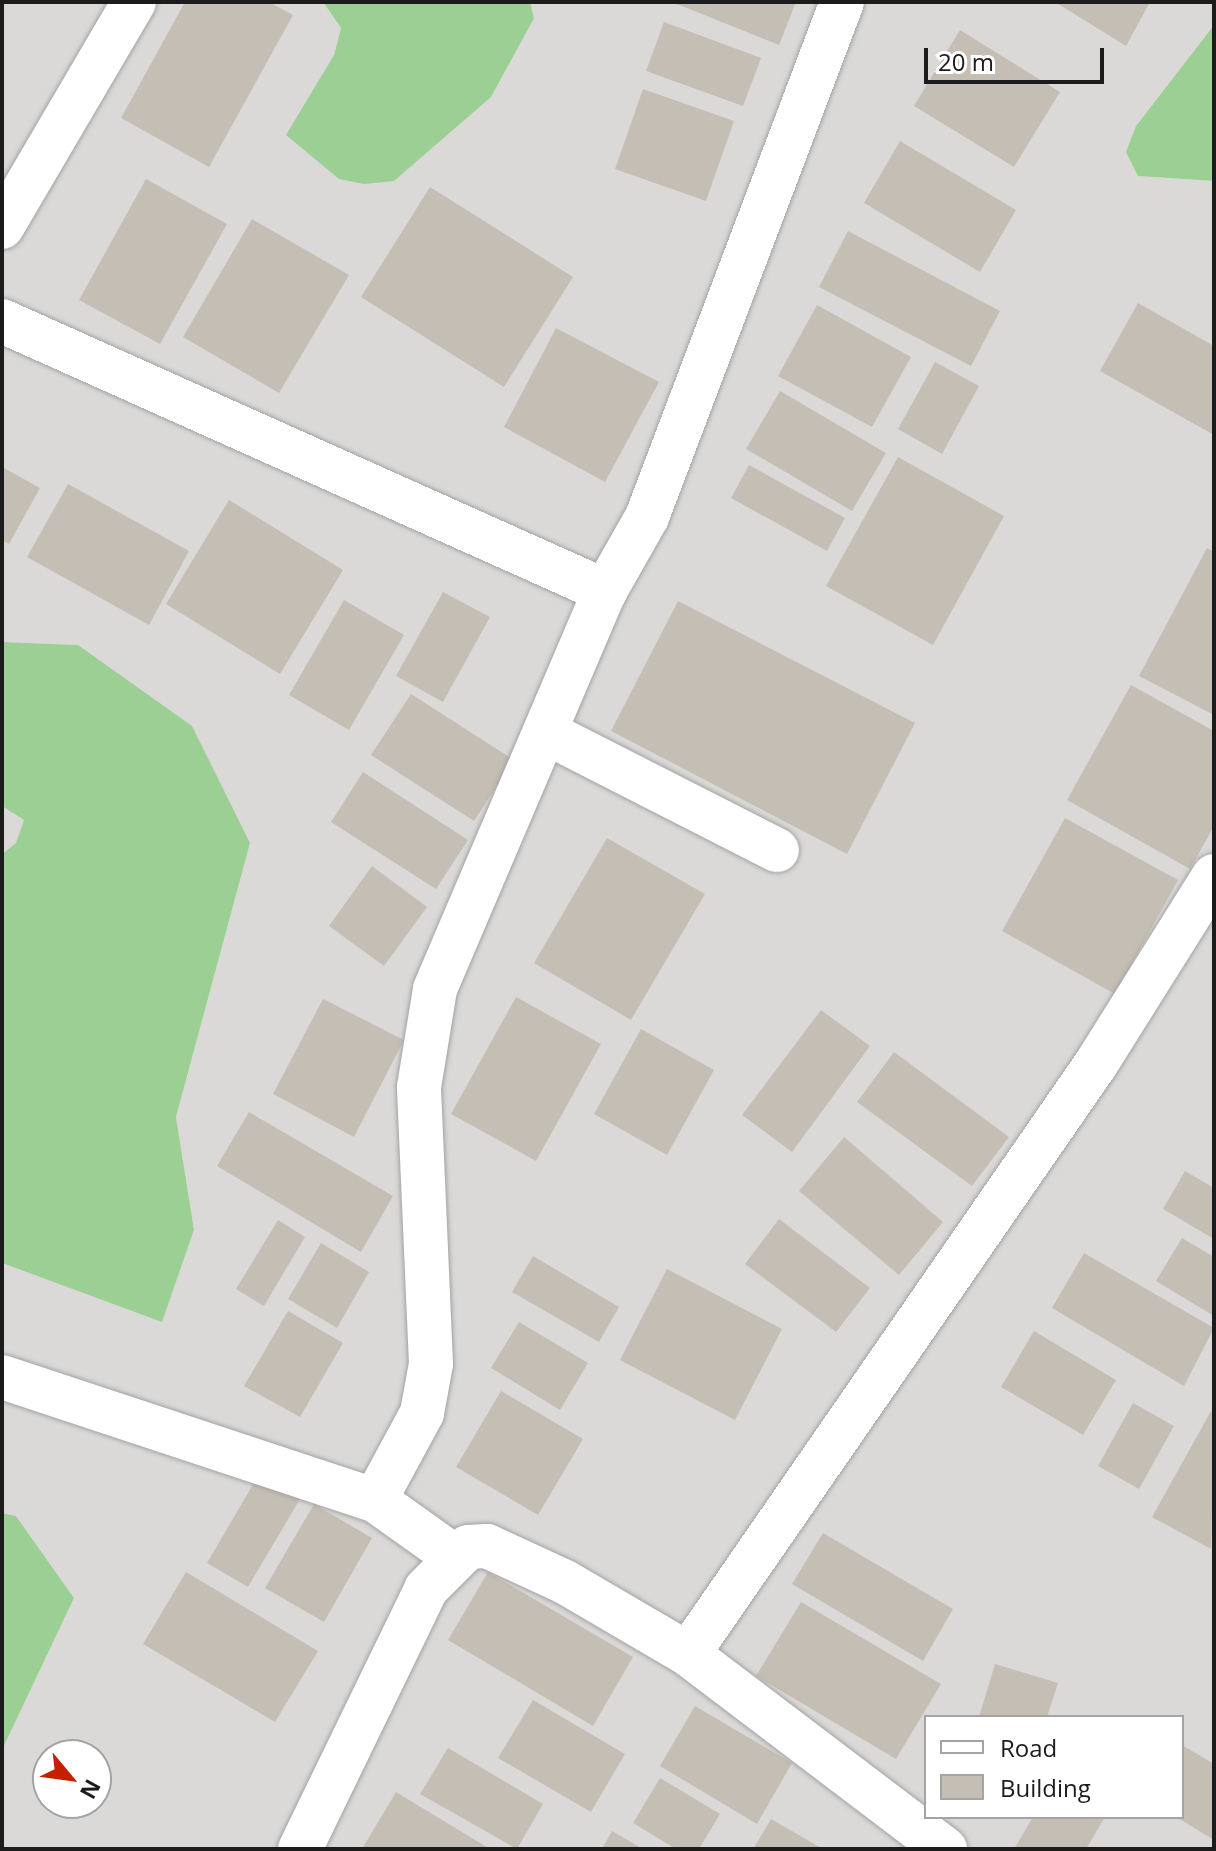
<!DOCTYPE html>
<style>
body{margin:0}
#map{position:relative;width:1216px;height:1851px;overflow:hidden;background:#eeebe0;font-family:"Open Sans",sans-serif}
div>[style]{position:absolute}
.residential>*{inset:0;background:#dad9d8}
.forest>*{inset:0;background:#9ccf93}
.building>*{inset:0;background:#c5beb4}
.roads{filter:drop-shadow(0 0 2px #a3a3a3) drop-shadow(0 0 2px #a3a3a3)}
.minor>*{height:44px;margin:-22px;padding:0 22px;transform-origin:22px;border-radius:22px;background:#fff}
span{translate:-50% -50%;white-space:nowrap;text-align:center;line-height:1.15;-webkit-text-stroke:7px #fff;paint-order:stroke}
.frame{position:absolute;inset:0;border:4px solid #1c1c1c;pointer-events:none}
.legend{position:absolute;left:924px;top:1715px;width:260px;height:104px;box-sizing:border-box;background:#fff;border:2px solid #a4a4a4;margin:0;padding:10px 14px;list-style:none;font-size:24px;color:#1c1c1c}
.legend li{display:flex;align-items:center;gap:16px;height:40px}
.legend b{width:40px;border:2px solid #a4a4a4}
.north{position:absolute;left:32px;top:1739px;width:80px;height:80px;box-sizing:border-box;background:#fff;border:2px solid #a4a4a4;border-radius:50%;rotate:119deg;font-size:22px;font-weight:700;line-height:32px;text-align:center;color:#1c1c1c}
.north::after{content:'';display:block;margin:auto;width:28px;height:36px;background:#c71e00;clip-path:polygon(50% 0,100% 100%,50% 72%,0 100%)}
.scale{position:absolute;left:924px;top:48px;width:180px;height:36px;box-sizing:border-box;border:4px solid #1c1c1c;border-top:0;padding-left:10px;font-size:24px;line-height:28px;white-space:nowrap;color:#1c1c1c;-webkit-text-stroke:6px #fff;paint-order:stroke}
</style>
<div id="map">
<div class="residential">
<div style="clip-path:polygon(evenodd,2px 2px,323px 2px,341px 28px,334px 55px,287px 135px,534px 18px,530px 2px,1214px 2px,1214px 25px,1136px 126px,1138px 176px,1214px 181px,1214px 1849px,2px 1849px,2px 1750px,74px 1598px,16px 1516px,2px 1513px,2px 1263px,162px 1321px,194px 1230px,176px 1117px,250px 843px,78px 645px,2px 642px,2px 2px,926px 1717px,1182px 1717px,1182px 1817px,926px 1817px,926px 1717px,2px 2px,48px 1755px,96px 1755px,96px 1803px,48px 1803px,48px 1755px)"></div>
<div style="clip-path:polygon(2px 806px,25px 820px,16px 843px,2px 854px)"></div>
</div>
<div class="forest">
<div style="clip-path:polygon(323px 2px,530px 2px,534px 18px,491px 97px,394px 181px,364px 184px,339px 179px,286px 135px,334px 55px,341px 28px)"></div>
<div style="clip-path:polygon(1214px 25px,1214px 181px,1138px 176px,1126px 152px,1136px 126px)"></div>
<div style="clip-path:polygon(2px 642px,78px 645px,192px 726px,250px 843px,176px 1117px,194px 1230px,162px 1322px,2px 1263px,2px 854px,16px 843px,24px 820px,2px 806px)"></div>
<div style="clip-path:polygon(2px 1513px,16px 1516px,74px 1598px,2px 1750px)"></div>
</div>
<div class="building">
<div style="clip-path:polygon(185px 2px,269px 2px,293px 15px,209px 167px,121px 118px)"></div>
<div style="clip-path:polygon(672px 2px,796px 2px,779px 45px)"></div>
<div style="clip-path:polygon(1055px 2px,1150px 2px,1126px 46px)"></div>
<div style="clip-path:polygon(664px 22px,761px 58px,743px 106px,646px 71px)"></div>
<div style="clip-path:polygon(960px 30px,1060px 92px,1014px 167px,914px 106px)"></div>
<div style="clip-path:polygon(643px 89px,734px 121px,706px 201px,615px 169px)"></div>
<div style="clip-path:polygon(900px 141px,1016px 210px,980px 272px,864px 203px)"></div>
<div style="clip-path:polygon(146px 179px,227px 224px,160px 344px,79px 300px)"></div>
<div style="clip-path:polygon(430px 187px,573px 277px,504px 387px,361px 297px)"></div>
<div style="clip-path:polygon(252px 219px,349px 275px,279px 393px,183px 337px)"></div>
<div style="clip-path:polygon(848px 231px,1000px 311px,971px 366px,819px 287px)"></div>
<div style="clip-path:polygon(1138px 303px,1214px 346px,1214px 435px,1100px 371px)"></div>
<div style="clip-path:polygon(817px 305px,911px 357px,872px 427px,778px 376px)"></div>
<div style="clip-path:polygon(556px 328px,659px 382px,605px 482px,504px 427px)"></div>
<div style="clip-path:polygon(935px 362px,979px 386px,942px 454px,898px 429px)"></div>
<div style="clip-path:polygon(780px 391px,886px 453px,852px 511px,746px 449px)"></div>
<div style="clip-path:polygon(898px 457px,1004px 516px,933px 645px,826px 586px)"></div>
<div style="clip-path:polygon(749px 465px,845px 518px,827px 551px,731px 498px)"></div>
<div style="clip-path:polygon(2px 467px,40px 488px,9px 544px,2px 540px)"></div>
<div style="clip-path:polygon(68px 484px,189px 551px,149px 625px,27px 557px)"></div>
<div style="clip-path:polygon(229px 500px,343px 570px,280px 674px,166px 604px)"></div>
<div style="clip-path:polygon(1207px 548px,1214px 552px,1214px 715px,1139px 676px)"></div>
<div style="clip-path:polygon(443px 592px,490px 617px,443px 702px,396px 676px)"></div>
<div style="clip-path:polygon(344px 600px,404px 635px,349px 730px,289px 695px)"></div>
<div style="clip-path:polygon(678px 601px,915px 723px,847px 854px,611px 731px)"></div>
<div style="clip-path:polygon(1131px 685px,1214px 731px,1214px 826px,1190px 869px,1067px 800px)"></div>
<div style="clip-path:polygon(411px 694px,514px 760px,474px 821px,371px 755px)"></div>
<div style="clip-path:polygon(363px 772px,468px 840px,436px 889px,331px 822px)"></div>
<div style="clip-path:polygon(1065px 818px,1178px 880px,1115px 994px,1002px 931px)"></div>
<div style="clip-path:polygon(607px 838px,705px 894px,631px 1020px,534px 963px)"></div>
<div style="clip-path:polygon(372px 866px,427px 907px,384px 966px,329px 926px)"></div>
<div style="clip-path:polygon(516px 997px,601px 1044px,536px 1161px,451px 1114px)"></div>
<div style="clip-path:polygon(323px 999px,404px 1040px,354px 1137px,273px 1094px)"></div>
<div style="clip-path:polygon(821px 1010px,870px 1046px,792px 1152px,742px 1115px)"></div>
<div style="clip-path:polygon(641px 1029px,714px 1070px,667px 1155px,594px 1114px)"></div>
<div style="clip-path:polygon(894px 1052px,1009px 1137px,972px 1186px,857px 1102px)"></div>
<div style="clip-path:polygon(249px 1112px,393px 1196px,361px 1252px,217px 1166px)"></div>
<div style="clip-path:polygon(844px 1137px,943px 1222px,899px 1275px,799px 1191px)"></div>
<div style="clip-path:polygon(1185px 1171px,1214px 1188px,1214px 1239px,1163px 1209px)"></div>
<div style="clip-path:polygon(779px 1219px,870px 1288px,836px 1332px,745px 1264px)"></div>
<div style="clip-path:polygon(278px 1220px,305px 1237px,264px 1306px,236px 1289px)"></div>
<div style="clip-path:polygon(1182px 1238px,1214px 1257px,1214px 1316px,1156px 1281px)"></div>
<div style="clip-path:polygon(321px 1243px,369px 1272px,337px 1328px,288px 1299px)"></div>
<div style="clip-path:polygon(1084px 1253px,1214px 1328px,1184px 1386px,1052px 1308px)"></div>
<div style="clip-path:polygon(533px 1256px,619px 1307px,599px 1342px,512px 1292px)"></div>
<div style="clip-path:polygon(667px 1269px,782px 1329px,735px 1420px,620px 1360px)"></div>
<div style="clip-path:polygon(288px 1311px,343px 1343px,300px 1417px,244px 1386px)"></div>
<div style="clip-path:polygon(519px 1322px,588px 1363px,560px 1410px,491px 1368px)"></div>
<div style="clip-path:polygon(1034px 1331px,1116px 1380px,1083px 1435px,1001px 1387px)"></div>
<div style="clip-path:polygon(501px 1391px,583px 1439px,538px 1515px,456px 1467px)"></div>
<div style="clip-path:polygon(1133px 1403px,1174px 1426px,1139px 1489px,1098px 1466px)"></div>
<div style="clip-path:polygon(1211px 1411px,1214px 1413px,1211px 1549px,1152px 1517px)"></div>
<div style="clip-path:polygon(262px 1469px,303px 1494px,248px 1587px,207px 1563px)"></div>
<div style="clip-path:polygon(314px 1504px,372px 1538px,324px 1622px,265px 1588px)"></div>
<div style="clip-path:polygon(823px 1533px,953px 1609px,923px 1661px,792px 1584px)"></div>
<div style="clip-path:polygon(186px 1572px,318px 1651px,275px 1722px,143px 1644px)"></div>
<div style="clip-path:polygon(488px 1572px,633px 1657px,593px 1726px,448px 1640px)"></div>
<div style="clip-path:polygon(801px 1602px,941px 1684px,896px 1759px,756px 1676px)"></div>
<div style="clip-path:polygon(995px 1664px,1058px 1683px,1047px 1717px,979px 1717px)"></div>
<div style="clip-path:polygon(533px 1700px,625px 1754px,591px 1812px,498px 1758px)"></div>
<div style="clip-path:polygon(695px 1706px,792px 1763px,757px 1824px,660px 1766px)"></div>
<div style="clip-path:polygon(1182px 1745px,1214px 1764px,1214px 1840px,1176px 1817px,1182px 1817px)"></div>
<div style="clip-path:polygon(448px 1748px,543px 1804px,517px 1849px,420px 1794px)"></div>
<div style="clip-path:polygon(660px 1778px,720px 1814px,699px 1849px,676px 1849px,633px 1823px)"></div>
<div style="clip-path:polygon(396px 1792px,490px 1849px,362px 1849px)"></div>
<div style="clip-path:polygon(1033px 1817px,1105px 1817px,1086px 1849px,1014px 1849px)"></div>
<div style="clip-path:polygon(771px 1819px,823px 1849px,753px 1849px)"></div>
<div style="clip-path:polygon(612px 1831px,643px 1849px,602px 1849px)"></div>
</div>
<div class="roads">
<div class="minor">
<div style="left:2px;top:227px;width:261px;rotate:-59.6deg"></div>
<div style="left:2px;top:321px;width:661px;rotate:24.12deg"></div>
<div style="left:547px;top:733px;width:258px;rotate:27deg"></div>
<div style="left:2px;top:1377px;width:393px;rotate:18.3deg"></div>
<div style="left:375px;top:1500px;width:95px;rotate:35.5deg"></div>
<div style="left:375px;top:1500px;width:99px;rotate:-61.6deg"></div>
<div style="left:422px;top:1413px;width:50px;rotate:-79.6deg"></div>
<div style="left:431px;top:1364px;width:277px;rotate:-92.5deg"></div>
<div style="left:419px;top:1087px;width:99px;rotate:-80.7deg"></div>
<div style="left:435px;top:989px;width:433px;rotate:-66.9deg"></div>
<div style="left:605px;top:591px;width:85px;rotate:-60.4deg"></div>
<div style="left:647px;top:517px;width:551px;rotate:-69.26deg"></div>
<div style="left:688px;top:1654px;width:323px;rotate:37.2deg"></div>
<div style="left:300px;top:1849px;width:289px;rotate:-64.1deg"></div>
<div style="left:426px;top:1589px;width:59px;rotate:-45deg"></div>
<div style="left:468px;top:1547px;width:19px;rotate:-3deg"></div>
<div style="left:487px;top:1546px;width:86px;rotate:24.8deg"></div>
<div style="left:565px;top:1582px;width:143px;rotate:30.3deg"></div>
<div style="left:688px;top:1654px;width:717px;rotate:-55.34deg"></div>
<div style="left:1096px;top:1064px;width:222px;rotate:-57.9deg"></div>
</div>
</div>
<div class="frame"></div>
<ul class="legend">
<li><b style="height:10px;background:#fff"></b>Road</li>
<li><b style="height:22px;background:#c5beb4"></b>Building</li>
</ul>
<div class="north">N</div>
<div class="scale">20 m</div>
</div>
